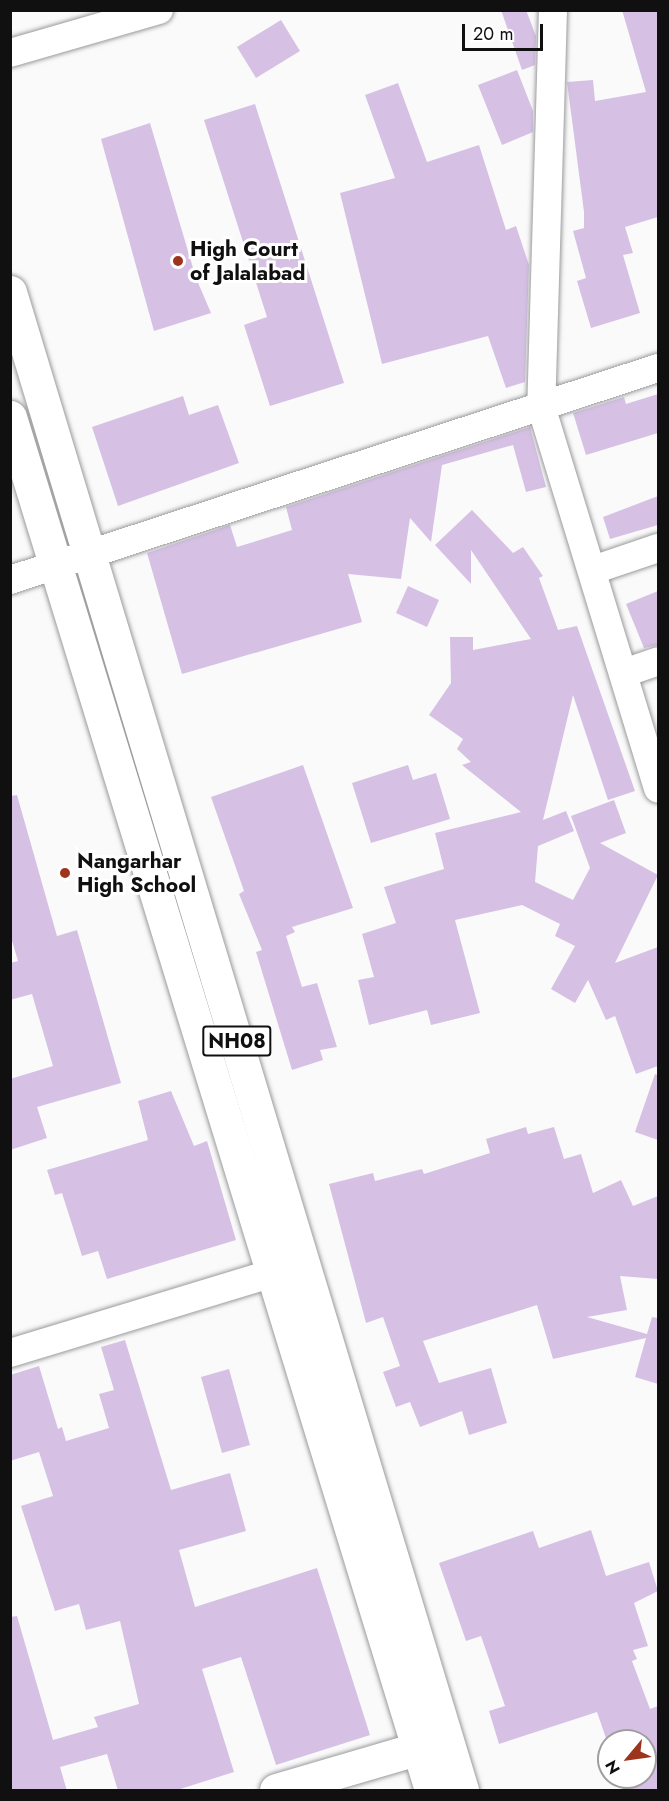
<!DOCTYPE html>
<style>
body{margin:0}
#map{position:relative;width:669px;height:1801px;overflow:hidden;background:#fafafb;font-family:Jost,sans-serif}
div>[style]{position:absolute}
.building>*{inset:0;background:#d6c1e5}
.roads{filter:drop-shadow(0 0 2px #9b9b9d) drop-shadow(0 0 2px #9b9b9d)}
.minor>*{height:28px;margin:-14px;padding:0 14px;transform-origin:14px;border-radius:14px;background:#fff}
.major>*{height:33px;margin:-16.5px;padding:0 16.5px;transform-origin:16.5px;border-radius:16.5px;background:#fff}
.highway>*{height:33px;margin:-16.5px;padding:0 16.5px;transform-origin:16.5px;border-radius:16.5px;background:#fff}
.dots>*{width:16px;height:16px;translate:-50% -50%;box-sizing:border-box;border:3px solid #fff;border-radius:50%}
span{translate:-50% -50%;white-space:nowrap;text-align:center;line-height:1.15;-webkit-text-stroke:6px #fff;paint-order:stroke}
.shield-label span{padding:2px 4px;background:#fff;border:2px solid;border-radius:4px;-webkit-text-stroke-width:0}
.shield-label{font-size:20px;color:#101011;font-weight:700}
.poi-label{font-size:21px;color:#101011;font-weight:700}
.left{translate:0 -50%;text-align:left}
.frame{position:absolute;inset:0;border:12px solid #101011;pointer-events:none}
.north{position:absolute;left:597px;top:1729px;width:60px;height:60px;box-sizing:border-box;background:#fff;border:2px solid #9f9fa0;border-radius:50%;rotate:241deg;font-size:16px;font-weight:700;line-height:24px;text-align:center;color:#101011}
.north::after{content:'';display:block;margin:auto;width:21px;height:27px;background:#9d341c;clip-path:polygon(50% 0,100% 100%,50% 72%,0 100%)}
.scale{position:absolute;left:462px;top:24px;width:81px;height:27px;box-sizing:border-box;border:3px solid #101011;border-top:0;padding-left:8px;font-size:18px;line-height:21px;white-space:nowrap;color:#101011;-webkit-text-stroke:4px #fff;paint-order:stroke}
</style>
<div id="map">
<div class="building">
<div style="clip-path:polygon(501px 10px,526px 10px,536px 36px,535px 65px,522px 70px)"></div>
<div style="clip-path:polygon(622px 10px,658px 10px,658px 217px,625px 227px,633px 253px,623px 255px,640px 313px,591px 328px,577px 281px,586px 278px,573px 231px,584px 228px,584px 212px,567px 82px,593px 80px,595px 101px,646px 92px)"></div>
<div style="clip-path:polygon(281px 20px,300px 51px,256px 78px,237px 47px)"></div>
<div style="clip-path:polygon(517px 70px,533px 111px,533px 132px,502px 145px,478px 85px)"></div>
<div style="clip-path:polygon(398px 83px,427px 162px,479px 145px,506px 230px,516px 226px,529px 265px,525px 382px,506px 388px,488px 336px,382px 364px,340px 193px,395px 178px,365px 95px)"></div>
<div style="clip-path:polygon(255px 104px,344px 383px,270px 406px,244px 325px,267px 317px,204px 120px)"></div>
<div style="clip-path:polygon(150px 123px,196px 278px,211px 313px,154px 331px,101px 139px)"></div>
<div style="clip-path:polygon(658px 394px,658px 433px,586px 455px,573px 413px,624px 397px,626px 404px)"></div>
<div style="clip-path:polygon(183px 396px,189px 415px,218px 405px,239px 463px,118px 506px,92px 427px)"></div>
<div style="clip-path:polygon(530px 427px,546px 487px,526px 492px,513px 445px,442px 465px,431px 542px,410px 518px,401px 579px,348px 574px,362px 622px,182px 674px,147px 553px,230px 525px,237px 547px,292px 530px,286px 507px)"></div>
<div style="clip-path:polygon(658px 496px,658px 525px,610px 539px,603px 517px)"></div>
<div style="clip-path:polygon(472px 510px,513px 553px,523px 547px,543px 576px,539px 578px,558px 630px,577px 626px,635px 791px,608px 800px,573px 695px,543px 820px,566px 811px,574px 831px,538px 846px,535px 882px,573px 900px,590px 868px,571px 816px,614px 800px,626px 833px,600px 843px,658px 875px,615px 963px,658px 947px,658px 1066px,636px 1074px,615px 1016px,606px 1020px,588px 980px,575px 1003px,551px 989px,575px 946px,555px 936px,560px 924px,522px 905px,455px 920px,480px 1013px,431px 1025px,427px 1010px,369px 1025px,358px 980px,374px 977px,362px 934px,396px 923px,384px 887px,444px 869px,435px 833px,521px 812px,462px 765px,471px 762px,457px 749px,463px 739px,429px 715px,451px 683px,450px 637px,473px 637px,473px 650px,531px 639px,471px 550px,471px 584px,435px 545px)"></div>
<div style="clip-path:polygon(408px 586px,439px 600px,427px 627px,396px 613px)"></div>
<div style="clip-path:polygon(658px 591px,658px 645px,644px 648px,626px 604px)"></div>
<div style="clip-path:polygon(303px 765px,353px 908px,292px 927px,295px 932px,286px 936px,302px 987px,317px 983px,337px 1047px,320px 1050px,323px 1060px,292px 1070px,256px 952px,262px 950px,239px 894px,244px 891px,211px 797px)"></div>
<div style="clip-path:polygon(408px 765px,413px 780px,436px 773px,450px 819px,371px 843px,352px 783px)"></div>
<div style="clip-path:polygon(17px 795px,57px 936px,77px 930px,121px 1083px,37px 1107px,47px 1138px,10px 1150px,10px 1079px,53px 1066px,32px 994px,10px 1000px,10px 963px,18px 961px,10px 934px,10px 796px)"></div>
<div style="clip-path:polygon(655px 1074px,658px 1075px,658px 1140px,635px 1132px)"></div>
<div style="clip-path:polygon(171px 1091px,194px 1146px,207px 1141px,236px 1240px,107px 1279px,98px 1251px,82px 1256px,62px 1193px,55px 1195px,47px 1170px,148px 1140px,138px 1101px)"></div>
<div style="clip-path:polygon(526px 1127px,528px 1134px,554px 1127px,564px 1159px,581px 1154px,593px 1193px,621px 1180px,633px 1206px,658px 1196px,658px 1279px,620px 1276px,627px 1310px,587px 1317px,647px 1334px,652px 1317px,658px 1318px,658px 1384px,635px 1377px,646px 1338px,553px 1359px,537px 1305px,423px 1341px,439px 1383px,491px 1368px,507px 1423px,469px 1435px,462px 1411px,420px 1427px,410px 1402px,396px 1407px,383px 1372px,400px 1366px,383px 1317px,366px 1323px,329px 1184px,373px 1173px,375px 1181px,422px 1169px,424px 1174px,490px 1153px,486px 1139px)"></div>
<div style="clip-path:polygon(125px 1340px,171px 1490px,230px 1473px,246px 1531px,179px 1550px,195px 1607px,317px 1568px,370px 1735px,276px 1765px,241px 1657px,202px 1669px,234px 1772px,174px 1791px,118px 1791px,107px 1754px,60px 1767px,67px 1791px,10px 1791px,10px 1617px,17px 1616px,53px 1740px,98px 1727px,94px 1717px,139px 1704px,120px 1621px,86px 1630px,79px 1604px,55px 1611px,21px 1506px,53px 1496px,39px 1452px,10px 1461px,10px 1375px,39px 1366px,58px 1429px,62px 1427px,66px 1441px,109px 1428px,99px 1394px,114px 1390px,101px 1347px)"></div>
<div style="clip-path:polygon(229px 1369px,250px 1445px,222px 1453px,201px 1377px)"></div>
<div style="clip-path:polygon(591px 1530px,606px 1576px,649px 1562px,658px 1591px,634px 1603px,648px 1646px,633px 1650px,637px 1659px,632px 1661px,650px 1709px,658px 1706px,658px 1791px,623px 1791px,619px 1777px,645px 1777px,645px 1741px,609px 1741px,609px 1747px,597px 1712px,499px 1744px,489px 1711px,505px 1706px,481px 1636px,466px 1641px,439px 1563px,533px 1531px,539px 1548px)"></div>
</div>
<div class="roads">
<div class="minor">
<div style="left:553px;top:10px;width:396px;rotate:91.7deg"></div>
<div style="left:541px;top:406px;width:400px;rotate:73deg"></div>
<div style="left:10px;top:53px;width:155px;rotate:-16.1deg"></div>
<div style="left:593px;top:570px;width:69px;rotate:-18.7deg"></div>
<div style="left:10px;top:580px;width:682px;rotate:-18.12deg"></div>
<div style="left:624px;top:673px;width:36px;rotate:-19deg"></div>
<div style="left:10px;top:1353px;width:296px;rotate:-16.9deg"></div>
</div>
<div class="major">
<div style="left:276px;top:1790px;width:175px;rotate:-16.3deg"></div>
</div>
<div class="highway">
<div style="left:10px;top:292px;width:1565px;rotate:73.21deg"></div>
<div style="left:10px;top:417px;width:1436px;rotate:72.95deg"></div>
</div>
</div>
<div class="dots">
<div style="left:178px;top:261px;background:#9d341c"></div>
<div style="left:65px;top:873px;background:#9d341c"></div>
</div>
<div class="shield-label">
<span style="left:237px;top:1041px">NH08</span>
</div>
<div class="poi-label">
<span class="left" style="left:190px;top:261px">High Court<br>of Jalalabad</span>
<span class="left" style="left:77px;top:873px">Nangarhar<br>High School</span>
</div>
<div class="frame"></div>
<div class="north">N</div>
<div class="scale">20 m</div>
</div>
